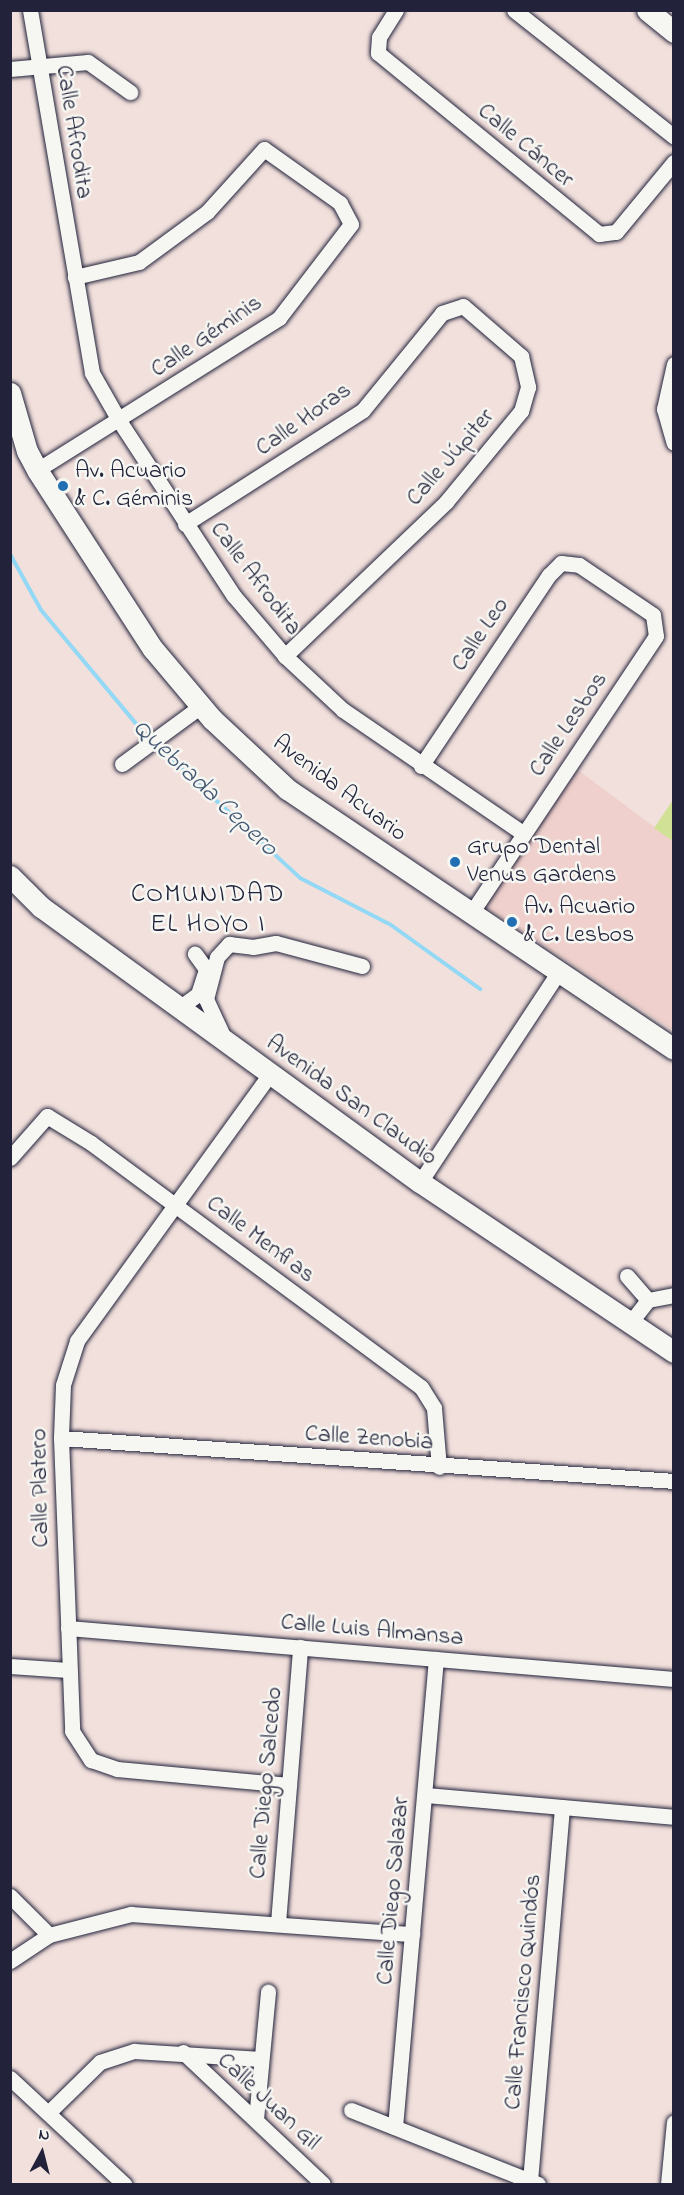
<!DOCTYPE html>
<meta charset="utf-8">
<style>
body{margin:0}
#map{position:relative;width:684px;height:2195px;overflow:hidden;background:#f2e0dc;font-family:"Indie Flower",sans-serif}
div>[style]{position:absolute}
.built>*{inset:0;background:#efd0cc}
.green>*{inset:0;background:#d1e195}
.stream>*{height:4px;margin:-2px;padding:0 2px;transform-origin:2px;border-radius:2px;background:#93d8f5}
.roads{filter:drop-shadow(0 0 2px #22223b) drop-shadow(0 0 2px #22223b)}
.street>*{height:15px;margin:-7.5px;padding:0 7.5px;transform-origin:7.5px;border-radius:7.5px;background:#f6f6f2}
.secondary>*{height:21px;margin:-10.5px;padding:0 10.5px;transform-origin:10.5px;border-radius:10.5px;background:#f6f6f2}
.dots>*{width:16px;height:16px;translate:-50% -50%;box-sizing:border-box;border:3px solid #f6f6f2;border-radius:50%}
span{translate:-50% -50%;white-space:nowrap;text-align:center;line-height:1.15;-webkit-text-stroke:5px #f6f6f2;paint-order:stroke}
.street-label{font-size:24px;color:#22223b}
.poi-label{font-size:24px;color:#22223b}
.left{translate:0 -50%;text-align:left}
.water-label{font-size:26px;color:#445973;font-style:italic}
.neighbourhood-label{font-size:26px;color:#22223b;letter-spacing:1.5px}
.frame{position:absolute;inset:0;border:12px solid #22223b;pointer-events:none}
.north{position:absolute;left:12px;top:2123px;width:60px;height:60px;-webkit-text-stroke:4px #f6f6f2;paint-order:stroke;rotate:7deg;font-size:16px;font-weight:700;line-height:24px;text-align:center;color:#22223b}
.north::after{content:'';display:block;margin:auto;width:21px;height:27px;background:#22223b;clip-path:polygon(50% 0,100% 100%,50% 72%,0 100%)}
</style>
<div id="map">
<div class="built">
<div style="clip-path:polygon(578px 770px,673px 841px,673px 1030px,483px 906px)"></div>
</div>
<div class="green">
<div style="clip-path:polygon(673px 800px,673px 841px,654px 828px)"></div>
</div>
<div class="stream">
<div style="left:10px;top:554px;width:64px;rotate:61deg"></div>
<div style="left:41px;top:610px;width:168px;rotate:50.1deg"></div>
<div style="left:155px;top:744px;width:197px;rotate:42.7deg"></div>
<div style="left:300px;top:878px;width:102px;rotate:27.3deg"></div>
<div style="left:391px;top:925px;width:110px;rotate:35.7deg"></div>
</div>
<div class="roads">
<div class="street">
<div style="left:30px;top:10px;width:368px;rotate:80.3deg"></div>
<div style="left:92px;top:373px;width:56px;rotate:60.3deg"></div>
<div style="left:120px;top:422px;width:208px;rotate:56.8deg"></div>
<div style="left:234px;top:596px;width:79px;rotate:49.6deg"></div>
<div style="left:285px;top:656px;width:79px;rotate:43deg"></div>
<div style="left:343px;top:710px;width:219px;rotate:34.4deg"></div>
<div style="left:396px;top:10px;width:32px;rotate:122deg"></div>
<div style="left:379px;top:37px;width:16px;rotate:94deg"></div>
<div style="left:378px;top:53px;width:286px;rotate:39.3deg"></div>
<div style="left:599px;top:234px;width:17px;rotate:-7deg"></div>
<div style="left:616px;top:232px;width:91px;rotate:-50.4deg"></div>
<div style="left:514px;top:10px;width:204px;rotate:38.4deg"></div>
<div style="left:10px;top:69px;width:78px;rotate:-5.1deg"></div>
<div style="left:88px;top:62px;width:52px;rotate:35.5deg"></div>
<div style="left:674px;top:364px;width:46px;rotate:102.5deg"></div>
<div style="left:664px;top:409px;width:35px;rotate:74deg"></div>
<div style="left:37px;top:470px;width:286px;rotate:-32.1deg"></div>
<div style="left:279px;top:318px;width:118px;rotate:-52.5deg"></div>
<div style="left:351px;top:224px;width:24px;rotate:-118deg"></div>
<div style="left:340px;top:203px;width:93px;rotate:-144.6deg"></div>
<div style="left:264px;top:149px;width:85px;rotate:132.1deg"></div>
<div style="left:207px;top:212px;width:84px;rotate:143.7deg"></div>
<div style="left:139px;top:262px;width:66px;rotate:166.8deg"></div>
<div style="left:185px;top:524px;width:211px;rotate:-32.6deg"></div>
<div style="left:363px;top:410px;width:125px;rotate:-50.8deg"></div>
<div style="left:442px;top:313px;width:22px;rotate:-18deg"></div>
<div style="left:463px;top:306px;width:77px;rotate:40.8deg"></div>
<div style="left:521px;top:356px;width:32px;rotate:77deg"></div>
<div style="left:528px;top:387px;width:25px;rotate:106deg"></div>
<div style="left:521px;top:411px;width:118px;rotate:129.5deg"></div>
<div style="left:446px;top:502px;width:223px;rotate:136.3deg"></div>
<div style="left:122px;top:764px;width:98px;rotate:-36.3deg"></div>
<div style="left:421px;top:766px;width:230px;rotate:-56.2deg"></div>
<div style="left:549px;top:575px;width:17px;rotate:-45deg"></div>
<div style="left:561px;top:563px;width:18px;rotate:6deg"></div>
<div style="left:579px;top:565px;width:89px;rotate:34deg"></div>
<div style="left:653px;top:615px;width:21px;rotate:82deg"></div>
<div style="left:656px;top:636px;width:335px;rotate:123.7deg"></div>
<div style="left:179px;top:1008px;width:24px;rotate:-36deg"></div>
<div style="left:198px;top:994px;width:26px;rotate:-72deg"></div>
<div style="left:206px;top:969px;width:19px;rotate:-126deg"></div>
<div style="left:224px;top:1038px;width:43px;rotate:-114.8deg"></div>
<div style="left:206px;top:999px;width:43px;rotate:-75.3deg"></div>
<div style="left:217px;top:957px;width:18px;rotate:-47deg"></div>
<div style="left:229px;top:944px;width:24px;rotate:7deg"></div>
<div style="left:253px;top:947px;width:23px;rotate:-10deg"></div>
<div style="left:276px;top:943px;width:89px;rotate:15deg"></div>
<div style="left:270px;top:1074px;width:329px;rotate:125.9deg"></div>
<div style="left:77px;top:1341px;width:46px;rotate:107.7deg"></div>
<div style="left:63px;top:1385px;width:53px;rotate:92.2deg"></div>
<div style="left:61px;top:1438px;width:293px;rotate:87.8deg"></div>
<div style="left:72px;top:1731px;width:35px;rotate:57deg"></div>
<div style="left:91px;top:1760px;width:28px;rotate:19deg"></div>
<div style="left:117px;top:1769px;width:173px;rotate:5.3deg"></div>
<div style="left:10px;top:1158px;width:56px;rotate:-48.6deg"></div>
<div style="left:47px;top:1116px;width:52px;rotate:31.5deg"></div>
<div style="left:91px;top:1143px;width:410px;rotate:36.5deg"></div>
<div style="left:421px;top:1387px;width:25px;rotate:58deg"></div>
<div style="left:434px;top:1408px;width:59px;rotate:85.2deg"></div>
<div style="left:420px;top:1182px;width:250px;rotate:-56.6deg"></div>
<div style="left:627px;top:1276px;width:32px;rotate:49deg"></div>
<div style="left:630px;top:1323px;width:29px;rotate:-52deg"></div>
<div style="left:648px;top:1300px;width:26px;rotate:-11deg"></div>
<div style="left:61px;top:1438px;width:615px;rotate:4.01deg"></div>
<div style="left:68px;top:1628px;width:608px;rotate:4.81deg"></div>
<div style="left:10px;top:1666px;width:58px;rotate:3.9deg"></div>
<div style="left:425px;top:1795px;width:250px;rotate:5deg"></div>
<div style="left:10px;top:1896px;width:55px;rotate:45deg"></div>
<div style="left:278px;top:1923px;width:277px;rotate:-85.4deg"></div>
<div style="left:10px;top:1961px;width:47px;rotate:-33.7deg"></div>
<div style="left:49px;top:1935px;width:85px;rotate:-14.4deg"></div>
<div style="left:131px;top:1914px;width:282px;rotate:4.1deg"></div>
<div style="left:183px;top:2052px;width:192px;rotate:43.3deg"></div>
<div style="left:10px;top:2078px;width:156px;rotate:42.9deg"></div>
<div style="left:351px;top:2110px;width:201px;rotate:21.6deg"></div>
<div style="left:48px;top:2113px;width:73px;rotate:-44.4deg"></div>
<div style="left:100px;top:2062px;width:36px;rotate:-18deg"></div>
<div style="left:134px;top:2051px;width:127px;rotate:3.6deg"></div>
<div style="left:256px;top:2119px;width:128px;rotate:-84.6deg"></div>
<div style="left:395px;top:2127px;width:470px;rotate:-85deg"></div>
<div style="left:530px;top:2181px;width:375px;rotate:-85.1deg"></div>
<div style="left:668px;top:2184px;width:62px;rotate:-84.5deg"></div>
</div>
<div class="secondary">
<div style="left:647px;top:10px;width:35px;rotate:39deg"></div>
<div style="left:10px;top:393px;width:60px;rotate:73.7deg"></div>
<div style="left:27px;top:451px;width:21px;rotate:62deg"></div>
<div style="left:37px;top:470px;width:213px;rotate:57.1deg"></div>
<div style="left:153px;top:649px;width:92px;rotate:49.9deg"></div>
<div style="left:212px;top:719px;width:103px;rotate:43deg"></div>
<div style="left:287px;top:789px;width:466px;rotate:33.9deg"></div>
<div style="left:10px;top:876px;width:44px;rotate:45deg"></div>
<div style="left:41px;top:907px;width:468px;rotate:36deg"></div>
<div style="left:420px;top:1182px;width:306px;rotate:33.8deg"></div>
</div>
</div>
<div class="dots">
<div style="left:63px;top:486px;background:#1f6fb2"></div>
<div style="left:455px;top:862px;background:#1f6fb2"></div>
<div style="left:512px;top:922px;background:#1f6fb2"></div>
</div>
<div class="street-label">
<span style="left:73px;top:132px;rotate:81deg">Calle Afrodita</span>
<span style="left:525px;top:146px;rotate:40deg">Calle Cáncer</span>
<span style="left:207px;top:337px;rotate:-34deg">Calle Géminis</span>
<span style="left:304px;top:420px;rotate:-35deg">Calle Horas</span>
<span style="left:451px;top:458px;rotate:-49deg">Calle Júpiter</span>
<span style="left:255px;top:579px;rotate:53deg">Calle Afrodita</span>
<span style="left:481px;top:635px;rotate:-56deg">Calle Leo</span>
<span style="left:569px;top:725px;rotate:-56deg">Calle Lesbos</span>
<span style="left:339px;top:789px;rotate:37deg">Avenida Acuario</span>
<span style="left:351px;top:1101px;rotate:36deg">Avenida San Claudio</span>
<span style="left:260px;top:1240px;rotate:37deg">Calle Menfias</span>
<span style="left:369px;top:1439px;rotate:4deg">Calle Zenobia</span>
<span style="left:41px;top:1488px;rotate:-91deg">Calle Platero</span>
<span style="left:372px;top:1631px;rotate:5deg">Calle Luis Almansa</span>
<span style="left:267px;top:1783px;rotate:-85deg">Calle Diego Salcedo</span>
<span style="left:394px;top:1891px;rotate:-85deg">Calle Diego Salazar</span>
<span style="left:524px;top:1992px;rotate:-85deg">Calle Francisco Quindós</span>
<span style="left:268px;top:2102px;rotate:43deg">Calle Juan Gil</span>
</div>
<div class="poi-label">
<span class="left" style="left:75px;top:486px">Av. Acuario<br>&amp; C. Géminis</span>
<span class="left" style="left:467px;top:862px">Grupo Dental<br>Venus Gardens</span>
<span class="left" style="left:524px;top:922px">Av. Acuario<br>&amp; C. Lesbos</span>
</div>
<div class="water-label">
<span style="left:204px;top:789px;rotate:43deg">Quebrada Cepero</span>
</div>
<div class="neighbourhood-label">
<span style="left:208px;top:911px">COMUNIDAD<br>EL HOYO I</span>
</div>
<div class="frame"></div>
<div class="north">N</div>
</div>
